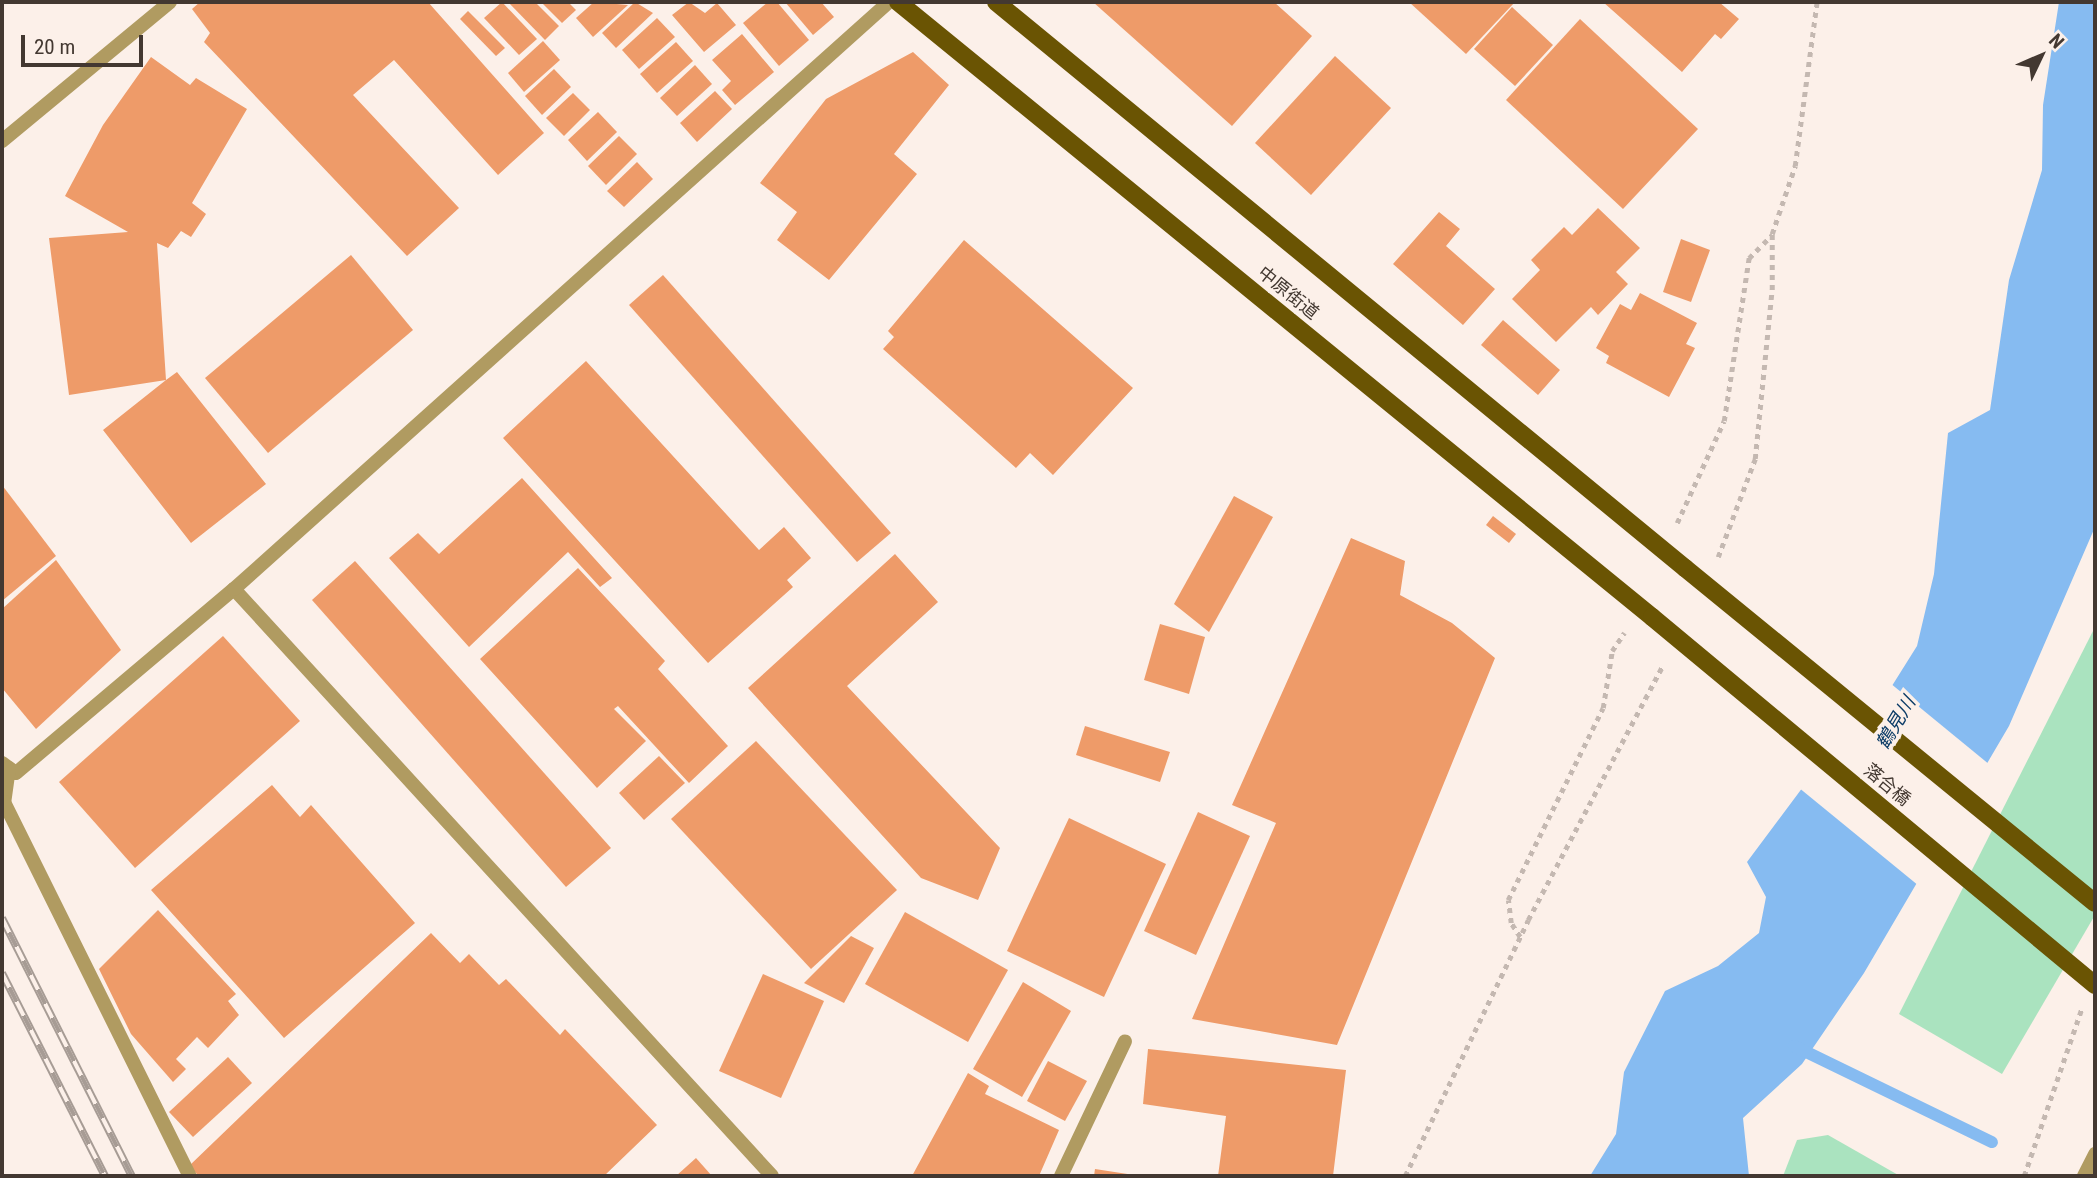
<!DOCTYPE html>
<meta charset="utf-8">
<style>
body{margin:0}
#map{position:relative;width:2097px;height:1178px;overflow:hidden;background:#fcf0e9;font-family:"Roboto Condensed","Noto Sans JP",sans-serif}
div>[style]{position:absolute}
.green>*{inset:0;background:#aae3bf}
.water>*{inset:0;background:#86bbf1}
.pier>*{inset:0;background:#fcf0e9}
.stream>*{height:12px;margin:-6px;padding:0 6px;transform-origin:6px;border-radius:6px;background:#86bbf1}
.building>*{inset:0;background:#ee9b69}
.path>*{height:4.5px;margin-top:-2.25px;transform-origin:0;background:repeating-linear-gradient(90deg,#c4b8b1 0 5px,transparent 0 10px)}
.minor>*{height:14px;margin:-7px;padding:0 7px;transform-origin:7px;border-radius:7px;background:#b09b61}
.tertiary>*{height:14px;margin:-7px;padding:0 7px;transform-origin:7px;border-radius:7px;background:#b09b61}
.primary>*{height:18px;margin:-9px;padding:0 9px;transform-origin:9px;border-radius:9px;background:#6a5403}
.rail>*{height:8px;margin-top:-4px;transform-origin:0;background:repeating-linear-gradient(90deg,#fcf0e9 0 16px,#a79c95 0 32px);box-sizing:border-box;border-block:2px solid #a79c95}
.primary-bridge>*{height:18px;margin:-9px;padding:0 9px;transform-origin:9px;border-radius:9px;background:#6a5403}
span{translate:-50% -50%;white-space:nowrap;text-align:center;line-height:1.15;-webkit-text-stroke:7px #fcf0e9;paint-order:stroke}
.street-label{font-size:18px;color:#433831}
.water-label{font-size:19px;color:#0c3c67;font-style:italic}
.frame{position:absolute;inset:0;border:4px solid #433831;pointer-events:none}
.north{position:absolute;left:2006px;top:21px;width:70px;height:70px;-webkit-text-stroke:5px #fcf0e9;paint-order:stroke;rotate:46deg;font-size:19px;font-weight:700;line-height:28px;text-align:center;color:#433831}
.north::after{content:'';display:block;margin:auto;width:24px;height:32px;background:#433831;clip-path:polygon(50% 0,100% 100%,50% 72%,0 100%)}
.scale{position:absolute;left:21px;top:35px;width:122px;height:32px;box-sizing:border-box;border:4px solid #433831;border-top:0;padding-left:9px;font-size:21px;line-height:24px;white-space:nowrap;color:#433831;-webkit-text-stroke:5px #fcf0e9;paint-order:stroke}
</style>
<div id="map">
<div class="green">
<div style="clip-path:polygon(2095px 627px,2095px 915px,2002px 1074px,1899px 1014px)"></div>
<div style="clip-path:polygon(1828px 1135px,1900px 1176px,1783px 1176px,1797px 1140px)"></div>
</div>
<div class="water">
<div style="clip-path:polygon(2059px 2px,2095px 2px,2095px 527px,2009px 726px,1864px 973px,1802px 1064px,1743px 1118px,1749px 1176px,1590px 1176px,1616px 1134px,1624px 1072px,1665px 991px,1718px 966px,1759px 933px,1766px 897px,1747px 862px,1844px 732px,1890px 689px,1917px 646px,1934px 574px,1948px 433px,1990px 410px,2009px 280px,2042px 170px,2043px 105px)"></div>
</div>
<div class="pier">
<div style="clip-path:polygon(1890px 683px,1990px 765px,1919px 886px,1798px 787px,1842px 729px)"></div>
</div>
<div class="stream">
<div style="left:1794px;top:1046px;width:220px;rotate:25.9deg"></div>
</div>
<div class="building">
<div style="clip-path:polygon(200px 2px,428px 2px,544px 133px,498px 175px,394px 60px,353px 95px,459px 208px,407px 256px,204px 42px,210px 33px,192px 9px)"></div>
<div style="clip-path:polygon(502px 2px,537px 39px,519px 55px,484px 18px)"></div>
<div style="clip-path:polygon(508px 2px,535px 2px,559px 26px,545px 40px)"></div>
<div style="clip-path:polygon(541px 2px,568px 2px,576px 10px,562px 23px)"></div>
<div style="clip-path:polygon(594px 2px,628px 5px,593px 37px,576px 18px)"></div>
<div style="clip-path:polygon(635px 2px,653px 13px,616px 48px,602px 33px)"></div>
<div style="clip-path:polygon(689px 2px,705px 13px,717px 3px,736px 25px,704px 52px,672px 15px)"></div>
<div style="clip-path:polygon(768px 2px,777px 2px,809px 40px,779px 66px,743px 23px)"></div>
<div style="clip-path:polygon(785px 2px,821px 2px,834px 17px,813px 35px)"></div>
<div style="clip-path:polygon(1093px 2px,1274px 2px,1312px 36px,1232px 126px)"></div>
<div style="clip-path:polygon(1409px 2px,1515px 2px,1466px 54px)"></div>
<div style="clip-path:polygon(1603px 2px,1719px 2px,1739px 19px,1721px 39px,1715px 34px,1682px 72px)"></div>
<div style="clip-path:polygon(1512px 7px,1553px 45px,1515px 86px,1474px 49px)"></div>
<div style="clip-path:polygon(468px 11px,505px 48px,496px 56px,460px 19px)"></div>
<div style="clip-path:polygon(657px 18px,675px 37px,639px 69px,622px 50px)"></div>
<div style="clip-path:polygon(1580px 19px,1698px 129px,1623px 209px,1506px 100px)"></div>
<div style="clip-path:polygon(742px 34px,774px 72px,735px 105px,722px 90px,731px 81px,712px 60px)"></div>
<div style="clip-path:polygon(543px 41px,560px 60px,524px 92px,508px 73px)"></div>
<div style="clip-path:polygon(676px 42px,693px 61px,657px 93px,640px 74px)"></div>
<div style="clip-path:polygon(913px 52px,949px 85px,894px 154px,917px 174px,829px 280px,777px 240px,797px 212px,760px 183px,826px 99px)"></div>
<div style="clip-path:polygon(1335px 56px,1391px 108px,1311px 195px,1255px 143px)"></div>
<div style="clip-path:polygon(151px 57px,190px 85px,196px 78px,247px 109px,192px 203px,206px 214px,191px 237px,181px 231px,168px 248px,157px 243px,166px 380px,177px 372px,266px 484px,191px 543px,103px 430px,166px 380px,69px 395px,49px 238px,128px 232px,65px 196px,103px 125px)"></div>
<div style="clip-path:polygon(695px 65px,712px 84px,677px 116px,660px 98px)"></div>
<div style="clip-path:polygon(554px 69px,571px 87px,542px 115px,525px 96px)"></div>
<div style="clip-path:polygon(715px 91px,732px 109px,697px 142px,680px 123px)"></div>
<div style="clip-path:polygon(573px 93px,590px 110px,564px 136px,546px 118px)"></div>
<div style="clip-path:polygon(598px 112px,617px 132px,587px 161px,568px 140px)"></div>
<div style="clip-path:polygon(619px 136px,637px 154px,606px 185px,588px 166px)"></div>
<div style="clip-path:polygon(637px 162px,653px 179px,624px 207px,607px 191px)"></div>
<div style="clip-path:polygon(1598px 208px,1640px 248px,1616px 272px,1628px 284px,1598px 315px,1591px 307px,1556px 342px,1512px 299px,1540px 270px,1531px 260px,1564px 227px,1572px 235px)"></div>
<div style="clip-path:polygon(1439px 212px,1460px 229px,1446px 246px,1495px 289px,1463px 325px,1393px 264px)"></div>
<div style="clip-path:polygon(1681px 239px,1710px 250px,1691px 302px,1663px 292px)"></div>
<div style="clip-path:polygon(964px 240px,1133px 388px,1053px 475px,1030px 453px,1016px 468px,883px 349px,894px 337px,888px 331px)"></div>
<div style="clip-path:polygon(351px 255px,413px 330px,268px 453px,205px 378px)"></div>
<div style="clip-path:polygon(663px 275px,891px 533px,857px 562px,629px 305px)"></div>
<div style="clip-path:polygon(1640px 293px,1697px 323px,1686px 344px,1695px 348px,1669px 397px,1606px 363px,1609px 356px,1596px 348px,1620px 304px,1631px 310px)"></div>
<div style="clip-path:polygon(1503px 320px,1560px 370px,1538px 395px,1481px 345px)"></div>
<div style="clip-path:polygon(586px 361px,759px 550px,784px 527px,811px 558px,787px 580px,793px 587px,708px 663px,503px 438px)"></div>
<div style="clip-path:polygon(522px 478px,612px 578px,600px 587px,568px 552px,469px 647px,389px 558px,418px 533px,439px 554px)"></div>
<div style="clip-path:polygon(2px 485px,56px 556px,2px 601px)"></div>
<div style="clip-path:polygon(1234px 496px,1273px 517px,1209px 632px,1174px 604px)"></div>
<div style="clip-path:polygon(1493px 516px,1516px 534px,1509px 543px,1486px 525px)"></div>
<div style="clip-path:polygon(1351px 538px,1405px 561px,1400px 595px,1452px 623px,1495px 658px,1337px 1045px,1192px 1019px,1276px 823px,1232px 805px)"></div>
<div style="clip-path:polygon(895px 554px,938px 602px,847px 686px,1000px 848px,978px 900px,921px 878px,748px 688px)"></div>
<div style="clip-path:polygon(56px 560px,121px 650px,36px 729px,2px 688px,2px 609px)"></div>
<div style="clip-path:polygon(355px 561px,611px 848px,566px 887px,312px 600px)"></div>
<div style="clip-path:polygon(578px 568px,665px 661px,658px 669px,728px 746px,689px 783px,618px 706px,614px 709px,646px 741px,597px 788px,480px 659px)"></div>
<div style="clip-path:polygon(1160px 624px,1205px 637px,1189px 694px,1144px 680px)"></div>
<div style="clip-path:polygon(223px 636px,300px 721px,135px 868px,59px 782px)"></div>
<div style="clip-path:polygon(1085px 726px,1170px 752px,1160px 782px,1076px 755px)"></div>
<div style="clip-path:polygon(756px 741px,897px 890px,811px 969px,671px 819px)"></div>
<div style="clip-path:polygon(659px 756px,685px 783px,644px 820px,619px 793px)"></div>
<div style="clip-path:polygon(272px 785px,300px 817px,311px 805px,415px 923px,284px 1038px,151px 890px)"></div>
<div style="clip-path:polygon(1198px 812px,1250px 836px,1196px 955px,1144px 931px)"></div>
<div style="clip-path:polygon(1069px 818px,1166px 864px,1104px 997px,1007px 951px)"></div>
<div style="clip-path:polygon(158px 910px,236px 994px,228px 1001px,239px 1015px,208px 1048px,197px 1037px,176px 1059px,186px 1069px,173px 1082px,131px 1034px,99px 969px)"></div>
<div style="clip-path:polygon(905px 912px,1008px 970px,968px 1042px,865px 984px)"></div>
<div style="clip-path:polygon(431px 933px,460px 963px,469px 954px,499px 985px,506px 979px,560px 1035px,565px 1029px,657px 1125px,604px 1176px,199px 1176px,189px 1166px)"></div>
<div style="clip-path:polygon(851px 936px,874px 948px,844px 1003px,804px 983px)"></div>
<div style="clip-path:polygon(763px 974px,824px 1001px,781px 1098px,719px 1071px)"></div>
<div style="clip-path:polygon(1023px 982px,1071px 1011px,1022px 1097px,973px 1069px)"></div>
<div style="clip-path:polygon(1148px 1049px,1346px 1070px,1333px 1176px,1218px 1176px,1226px 1116px,1143px 1104px)"></div>
<div style="clip-path:polygon(228px 1057px,252px 1083px,193px 1137px,169px 1112px)"></div>
<div style="clip-path:polygon(1048px 1061px,1087px 1081px,1065px 1121px,1027px 1101px)"></div>
<div style="clip-path:polygon(968px 1073px,989px 1086px,985px 1094px,1059px 1130px,1039px 1176px,912px 1176px)"></div>
<div style="clip-path:polygon(696px 1158px,712px 1176px,676px 1176px)"></div>
<div style="clip-path:polygon(1095px 1169px,1134px 1175px,1134px 1176px,1094px 1176px)"></div>
</div>
<div class="path">
<div style="left:1677px;top:523px;width:112px;rotate:-65.3deg"></div>
<div style="left:1724px;top:421px;width:165px;rotate:-81.3deg"></div>
<div style="left:1749px;top:258px;width:33px;rotate:-45deg"></div>
<div style="left:1718px;top:557px;width:105px;rotate:-69.3deg"></div>
<div style="left:1755px;top:459px;width:170px;rotate:-84.3deg"></div>
<div style="left:1772px;top:290px;width:56px;rotate:-90deg"></div>
<div style="left:1772px;top:234px;width:72px;rotate:-71.3deg"></div>
<div style="left:1795px;top:166px;width:165px;rotate:-82.4deg"></div>
<div style="left:1520px;top:937px;width:17px;rotate:-123deg"></div>
<div style="left:1511px;top:923px;width:23px;rotate:-97deg"></div>
<div style="left:1508px;top:900px;width:214px;rotate:-63.7deg"></div>
<div style="left:1603px;top:708px;width:58px;rotate:-81deg"></div>
<div style="left:1612px;top:651px;width:22px;rotate:-56deg"></div>
<div style="left:1405px;top:1176px;width:284px;rotate:-64.3deg"></div>
<div style="left:1528px;top:920px;width:289px;rotate:-62.1deg"></div>
<div style="left:2024px;top:1176px;width:176px;rotate:-71deg"></div>
</div>
<div class="minor">
<div style="left:2px;top:141px;width:218px;rotate:-39.6deg"></div>
<div style="left:234px;top:589px;width:796px;rotate:47.49deg"></div>
<div style="left:2px;top:763px;width:17px;rotate:36deg"></div>
<div style="left:16px;top:773px;width:285px;rotate:-40.2deg"></div>
<div style="left:234px;top:589px;width:880px;rotate:-41.87deg"></div>
<div style="left:9px;top:768px;width:34px;rotate:98deg"></div>
<div style="left:4px;top:802px;width:418px;rotate:63.6deg"></div>
<div style="left:1061px;top:1176px;width:149px;rotate:-64.6deg"></div>
</div>
<div class="tertiary">
<div style="left:2084px;top:1176px;width:25px;rotate:-63deg"></div>
</div>
<div class="primary">
<div style="left:898px;top:2px;width:973px;rotate:39.2deg"></div>
<div style="left:996px;top:2px;width:892px;rotate:39.4deg"></div>
</div>
<div class="rail">
<div style="left:2px;top:918px;width:289px;rotate:63.3deg"></div>
<div style="left:2px;top:973px;width:228px;rotate:63.1deg"></div>
</div>
<div class="primary-bridge">
<div style="left:1685px;top:568px;width:529px;rotate:39.25deg"></div>
<div style="left:1652px;top:617px;width:576px;rotate:39.72deg"></div>
</div>
<div class="street-label">
<span style="left:1288px;top:293px;rotate:39deg">中原街道</span>
<span style="left:1887px;top:785px;rotate:40deg">落合橋</span>
</div>
<div class="water-label">
<span style="left:1896px;top:723px;rotate:-59deg">鶴見川</span>
</div>
<div class="frame"></div>
<div class="north">N</div>
<div class="scale">20 m</div>
</div>
